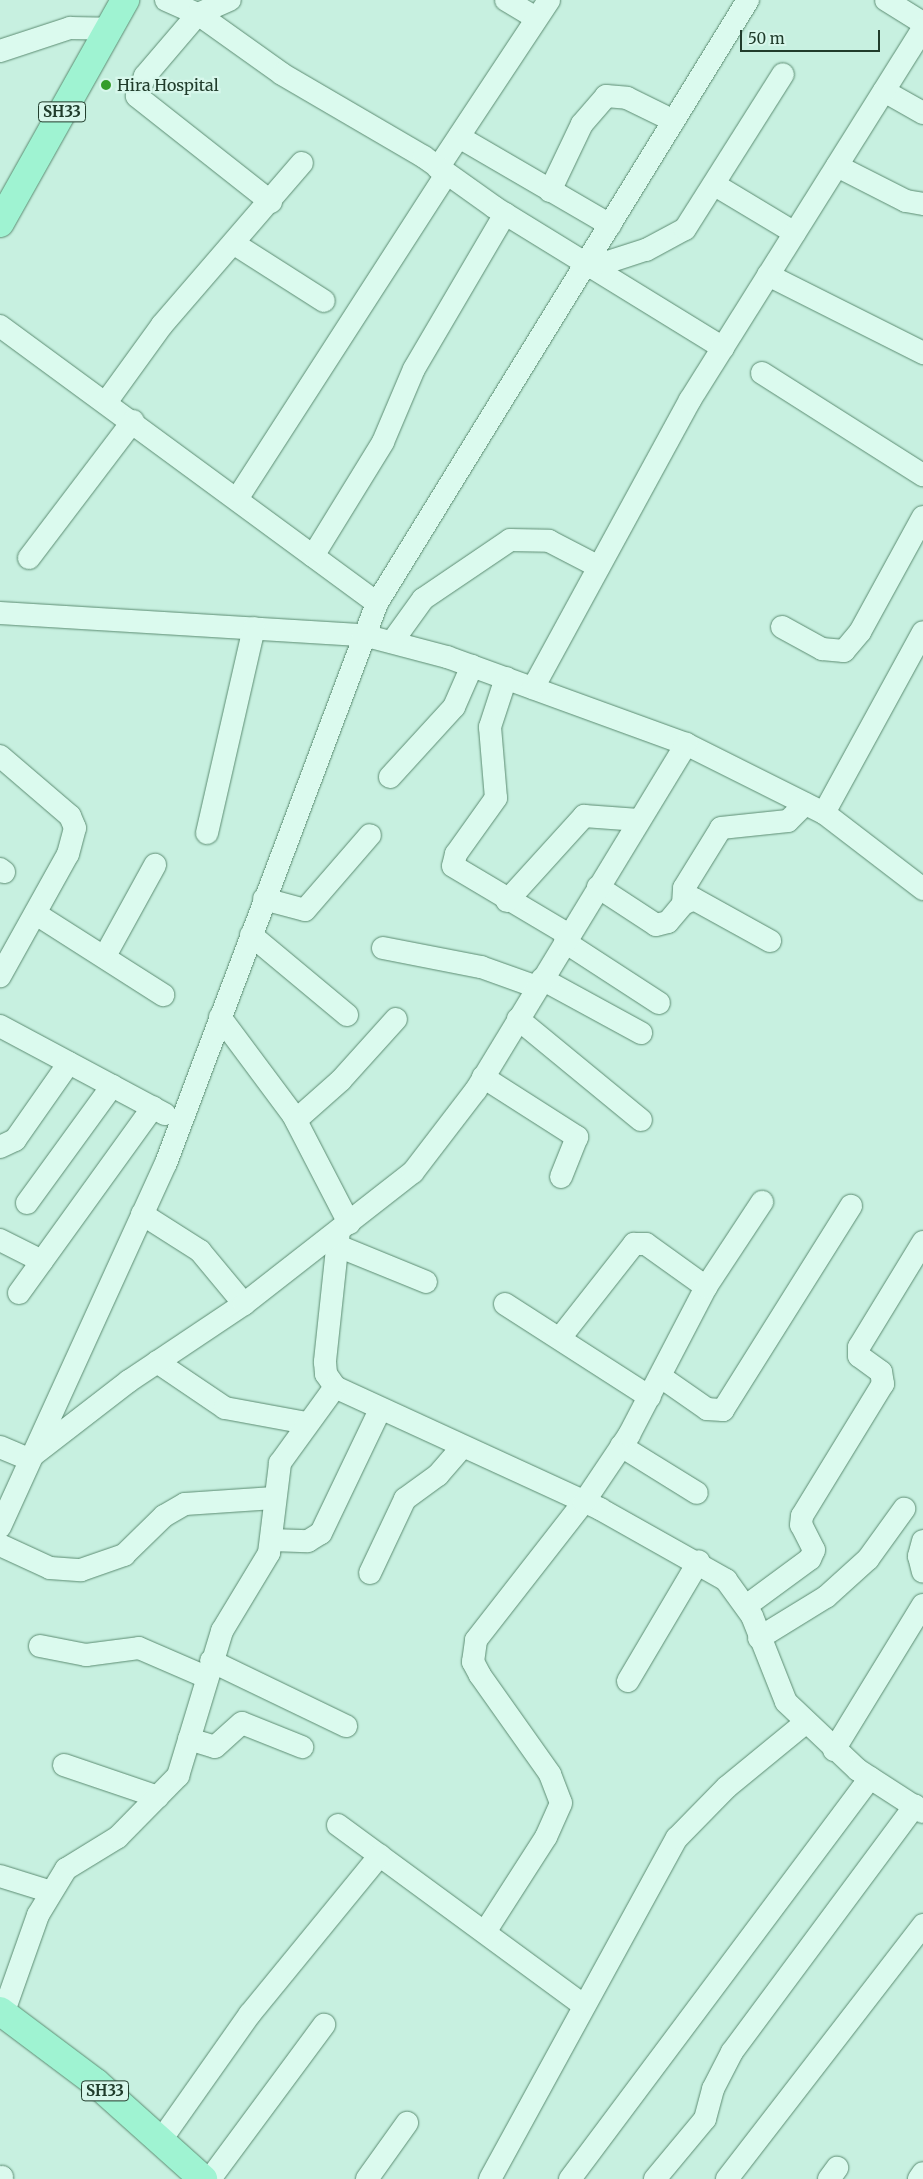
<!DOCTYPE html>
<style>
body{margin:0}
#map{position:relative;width:923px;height:2179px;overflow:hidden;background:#c7f0e0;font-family:Merriweather,serif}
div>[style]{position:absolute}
.roads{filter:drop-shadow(0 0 1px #5c8c72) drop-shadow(0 0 1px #5c8c72)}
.minor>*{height:22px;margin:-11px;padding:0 11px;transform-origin:11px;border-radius:11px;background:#dbfaee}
.major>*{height:28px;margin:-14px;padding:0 14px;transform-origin:14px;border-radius:14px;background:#9ff3d2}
.dots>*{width:14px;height:14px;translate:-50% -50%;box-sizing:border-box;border:2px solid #d7f7eb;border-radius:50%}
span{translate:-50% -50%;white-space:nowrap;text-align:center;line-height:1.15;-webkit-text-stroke:4.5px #d7f7eb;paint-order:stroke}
.shield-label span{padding:1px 4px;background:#d7f7eb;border:1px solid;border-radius:4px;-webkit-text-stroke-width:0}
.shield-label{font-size:15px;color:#203c2b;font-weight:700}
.poi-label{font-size:16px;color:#203c2b}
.left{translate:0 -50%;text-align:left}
.scale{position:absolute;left:740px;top:30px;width:140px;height:22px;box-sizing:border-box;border:2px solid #203c2b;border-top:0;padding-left:6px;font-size:15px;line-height:18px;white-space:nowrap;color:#203c2b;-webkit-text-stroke:4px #d7f7eb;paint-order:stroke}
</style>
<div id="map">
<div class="roads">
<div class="minor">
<div style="left:166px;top:0;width:35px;rotate:24deg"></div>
<div style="left:198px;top:14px;width:35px;rotate:-24deg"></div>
<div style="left:506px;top:0;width:35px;rotate:31deg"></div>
<div style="left:886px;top:0;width:44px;rotate:31.9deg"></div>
<div style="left:0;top:51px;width:74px;rotate:-18.2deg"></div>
<div style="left:70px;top:28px;width:39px;rotate:1deg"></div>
<div style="left:884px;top:91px;width:45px;rotate:29.4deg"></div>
<div style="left:459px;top:137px;width:175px;rotate:30.2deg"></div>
<div style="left:837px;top:166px;width:77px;rotate:26.9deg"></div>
<div style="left:906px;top:201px;width:17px;rotate:10deg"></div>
<div style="left:438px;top:168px;width:201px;rotate:-56.5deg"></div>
<div style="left:715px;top:185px;width:93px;rotate:31deg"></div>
<div style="left:550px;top:191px;width:74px;rotate:-64.5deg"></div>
<div style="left:582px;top:124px;width:37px;rotate:-49deg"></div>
<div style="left:606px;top:96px;width:21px;rotate:5deg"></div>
<div style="left:627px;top:98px;width:52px;rotate:26.1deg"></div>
<div style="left:271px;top:202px;width:171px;rotate:-141.7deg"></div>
<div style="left:137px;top:96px;width:22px;rotate:-68deg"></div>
<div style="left:145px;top:76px;width:82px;rotate:-49.5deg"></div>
<div style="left:198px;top:14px;width:103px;rotate:35.5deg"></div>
<div style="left:282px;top:74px;width:164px;rotate:30.3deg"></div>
<div style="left:424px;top:157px;width:86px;rotate:35.5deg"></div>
<div style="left:494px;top:207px;width:269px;rotate:31.6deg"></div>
<div style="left:236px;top:245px;width:104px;rotate:32.5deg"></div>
<div style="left:587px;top:263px;width:21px;rotate:-3deg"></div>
<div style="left:608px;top:262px;width:40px;rotate:-18deg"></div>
<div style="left:646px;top:250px;width:44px;rotate:-28.3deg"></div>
<div style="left:685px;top:229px;width:183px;rotate:-57.7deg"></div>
<div style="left:768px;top:275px;width:174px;rotate:26.7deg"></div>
<div style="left:0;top:326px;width:468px;rotate:36.3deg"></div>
<div style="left:762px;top:373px;width:191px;rotate:32.4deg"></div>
<div style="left:107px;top:401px;width:94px;rotate:-54.1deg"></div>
<div style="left:162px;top:325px;width:214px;rotate:-49.2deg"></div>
<div style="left:237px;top:499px;width:386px;rotate:-57.2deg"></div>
<div style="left:313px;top:556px;width:134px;rotate:-58.4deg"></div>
<div style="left:383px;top:442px;width:79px;rotate:-67deg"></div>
<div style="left:414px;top:369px;width:180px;rotate:-59.6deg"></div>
<div style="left:29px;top:558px;width:172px;rotate:-52.8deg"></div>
<div style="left:0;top:613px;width:364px;rotate:3.5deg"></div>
<div style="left:363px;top:635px;width:87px;rotate:14.7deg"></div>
<div style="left:447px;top:657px;width:254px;rotate:20deg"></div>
<div style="left:686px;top:744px;width:154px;rotate:26.6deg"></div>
<div style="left:824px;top:813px;width:125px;rotate:37.5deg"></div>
<div style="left:782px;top:627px;width:46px;rotate:28.8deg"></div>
<div style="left:822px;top:649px;width:22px;rotate:5deg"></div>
<div style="left:844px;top:651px;width:25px;rotate:-50deg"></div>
<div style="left:860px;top:632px;width:131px;rotate:-61.3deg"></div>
<div style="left:392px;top:642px;width:53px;rotate:-54.2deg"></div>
<div style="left:423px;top:599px;width:105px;rotate:-34.1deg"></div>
<div style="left:510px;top:540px;width:39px;rotate:1deg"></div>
<div style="left:549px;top:541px;width:56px;rotate:27.5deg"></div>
<div style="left:506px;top:678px;width:52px;rotate:108.1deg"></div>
<div style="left:490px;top:727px;width:71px;rotate:85.2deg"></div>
<div style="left:496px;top:798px;width:69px;rotate:125.5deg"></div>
<div style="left:456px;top:854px;width:12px;rotate:104deg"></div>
<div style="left:453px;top:866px;width:135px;rotate:30.7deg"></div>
<div style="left:533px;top:688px;width:328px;rotate:-61.4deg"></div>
<div style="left:690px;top:400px;width:438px;rotate:-57.9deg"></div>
<div style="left:0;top:756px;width:92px;rotate:40.6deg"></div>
<div style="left:70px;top:816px;width:13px;rotate:67deg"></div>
<div style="left:75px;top:828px;width:27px;rotate:105deg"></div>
<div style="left:68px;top:854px;width:140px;rotate:119.1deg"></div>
<div style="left:390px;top:777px;width:95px;rotate:-47.6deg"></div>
<div style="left:454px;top:707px;width:45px;rotate:-66.3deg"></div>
<div style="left:824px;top:813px;width:206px;rotate:-61.3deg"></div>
<div style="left:207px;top:833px;width:210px;rotate:-77.1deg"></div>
<div style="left:0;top:869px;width:5px;rotate:37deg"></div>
<div style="left:598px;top:887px;width:69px;rotate:33.2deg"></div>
<div style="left:656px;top:925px;width:12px;rotate:-14deg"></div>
<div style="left:668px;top:922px;width:23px;rotate:-50deg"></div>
<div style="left:683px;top:904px;width:12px;rotate:-24deg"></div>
<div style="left:694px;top:899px;width:87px;rotate:28.9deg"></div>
<div style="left:264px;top:899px;width:42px;rotate:15deg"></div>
<div style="left:305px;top:910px;width:99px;rotate:-49.1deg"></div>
<div style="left:507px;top:901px;width:115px;rotate:-47.8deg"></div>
<div style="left:584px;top:816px;width:55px;rotate:4.2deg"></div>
<div style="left:683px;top:904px;width:16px;rotate:-86deg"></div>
<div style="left:684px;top:888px;width:70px;rotate:-58.3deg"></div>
<div style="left:721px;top:828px;width:67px;rotate:-6deg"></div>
<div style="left:788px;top:821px;width:24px;rotate:-45deg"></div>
<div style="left:36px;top:914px;width:151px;rotate:32.5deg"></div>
<div style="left:251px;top:935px;width:125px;rotate:39.8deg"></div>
<div style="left:565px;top:942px;width:112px;rotate:33deg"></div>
<div style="left:383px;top:948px;width:100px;rotate:11deg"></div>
<div style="left:481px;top:967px;width:59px;rotate:19.7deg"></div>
<div style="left:105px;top:956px;width:104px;rotate:-61.2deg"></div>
<div style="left:542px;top:979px;width:113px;rotate:28.6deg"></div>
<div style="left:220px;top:1017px;width:122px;rotate:53.3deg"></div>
<div style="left:293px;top:1115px;width:122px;rotate:62.6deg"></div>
<div style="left:518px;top:1019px;width:159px;rotate:39.4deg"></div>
<div style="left:0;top:1026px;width:187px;rotate:28.1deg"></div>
<div style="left:483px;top:1077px;width:112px;rotate:32.6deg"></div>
<div style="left:577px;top:1137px;width:43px;rotate:111.8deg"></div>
<div style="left:296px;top:1120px;width:60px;rotate:-41.6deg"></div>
<div style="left:341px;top:1080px;width:82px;rotate:-48deg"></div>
<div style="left:0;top:1147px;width:17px;rotate:-25deg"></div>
<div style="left:15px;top:1140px;width:94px;rotate:-55deg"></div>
<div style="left:27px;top:1203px;width:145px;rotate:-54deg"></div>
<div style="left:142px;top:1214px;width:69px;rotate:32.5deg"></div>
<div style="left:200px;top:1251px;width:69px;rotate:50.3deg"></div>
<div style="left:339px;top:1230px;width:133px;rotate:96.1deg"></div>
<div style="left:325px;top:1362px;width:12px;rotate:85deg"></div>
<div style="left:326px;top:1374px;width:16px;rotate:55deg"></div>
<div style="left:335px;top:1387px;width:292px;rotate:24.7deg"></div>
<div style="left:600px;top:1509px;width:145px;rotate:29.4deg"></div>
<div style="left:726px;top:1580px;width:44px;rotate:54.2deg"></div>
<div style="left:752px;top:1616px;width:92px;rotate:68.4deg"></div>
<div style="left:786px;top:1702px;width:99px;rotate:43.4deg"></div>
<div style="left:858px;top:1770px;width:77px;rotate:32.9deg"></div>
<div style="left:0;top:1240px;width:47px;rotate:26.6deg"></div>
<div style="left:338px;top:1246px;width:95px;rotate:22.2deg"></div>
<div style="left:19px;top:1293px;width:229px;rotate:-54.2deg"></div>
<div style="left:505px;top:1304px;width:172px;rotate:32.7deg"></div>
<div style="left:560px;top:1338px;width:120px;rotate:-51.8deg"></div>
<div style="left:634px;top:1244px;width:12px"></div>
<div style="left:646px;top:1244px;width:74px;rotate:35.6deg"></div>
<div style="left:157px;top:1362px;width:82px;rotate:34.1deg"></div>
<div style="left:225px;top:1408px;width:83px;rotate:10.4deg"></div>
<div style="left:661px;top:1377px;width:56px;rotate:34.8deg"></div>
<div style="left:707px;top:1409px;width:16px;rotate:4deg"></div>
<div style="left:723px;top:1410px;width:241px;rotate:-57.9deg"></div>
<div style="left:621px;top:1446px;width:89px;rotate:31.7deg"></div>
<div style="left:0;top:1447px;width:30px;rotate:23deg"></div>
<div style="left:28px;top:1459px;width:128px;rotate:-37.7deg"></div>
<div style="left:129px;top:1381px;width:138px;rotate:-33.8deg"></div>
<div style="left:244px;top:1304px;width:214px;rotate:-38deg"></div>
<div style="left:413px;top:1172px;width:103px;rotate:-52.5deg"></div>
<div style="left:476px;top:1090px;width:405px;rotate:-58.7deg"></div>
<div style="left:0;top:1527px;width:400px;rotate:-65.5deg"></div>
<div style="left:166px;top:1163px;width:598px;rotate:-69.35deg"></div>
<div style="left:377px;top:603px;width:708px;rotate:-58.4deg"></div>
<div style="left:271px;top:1540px;width:37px;rotate:2deg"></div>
<div style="left:308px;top:1541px;width:15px;rotate:-32deg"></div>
<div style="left:321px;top:1533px;width:136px;rotate:-64.4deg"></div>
<div style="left:923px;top:1541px;width:16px;rotate:105deg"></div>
<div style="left:919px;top:1556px;width:16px;rotate:76deg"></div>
<div style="left:0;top:1545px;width:55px;rotate:24.7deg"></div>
<div style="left:50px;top:1568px;width:31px;rotate:4deg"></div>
<div style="left:81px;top:1570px;width:46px;rotate:-19.2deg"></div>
<div style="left:124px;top:1555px;width:56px;rotate:-44.3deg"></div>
<div style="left:164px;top:1516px;width:24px;rotate:-30deg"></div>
<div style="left:185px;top:1504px;width:89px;rotate:-3.9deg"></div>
<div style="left:370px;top:1573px;width:82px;rotate:-64.7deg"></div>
<div style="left:405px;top:1499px;width:41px;rotate:-36deg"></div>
<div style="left:438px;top:1475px;width:37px;rotate:-49deg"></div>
<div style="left:746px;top:1606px;width:79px;rotate:-36.3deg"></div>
<div style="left:810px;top:1559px;width:10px;rotate:-66deg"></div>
<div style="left:814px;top:1550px;width:28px;rotate:-117deg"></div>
<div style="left:801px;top:1525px;width:9px;rotate:-84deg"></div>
<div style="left:802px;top:1516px;width:155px;rotate:-58.5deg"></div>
<div style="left:883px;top:1384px;width:12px;rotate:-99deg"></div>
<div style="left:881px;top:1372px;width:27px;rotate:-144deg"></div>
<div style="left:859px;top:1356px;width:9px;rotate:-90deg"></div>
<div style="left:859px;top:1347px;width:123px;rotate:-58.6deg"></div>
<div style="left:759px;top:1638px;width:79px;rotate:-31.5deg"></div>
<div style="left:826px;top:1597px;width:57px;rotate:-42.1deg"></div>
<div style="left:868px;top:1559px;width:62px;rotate:-54.2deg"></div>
<div style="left:40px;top:1646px;width:47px;rotate:11.1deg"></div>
<div style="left:86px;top:1655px;width:53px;rotate:-7.5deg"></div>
<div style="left:139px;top:1648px;width:73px;rotate:23.4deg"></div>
<div style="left:211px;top:1661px;width:150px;rotate:25.7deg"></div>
<div style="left:628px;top:1681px;width:139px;rotate:-59.4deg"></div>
<div style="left:189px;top:1739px;width:27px;rotate:17deg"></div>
<div style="left:215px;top:1747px;width:36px;rotate:-42deg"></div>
<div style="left:242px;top:1723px;width:65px;rotate:21.8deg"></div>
<div style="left:834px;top:1750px;width:170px;rotate:-58.5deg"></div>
<div style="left:64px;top:1765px;width:99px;rotate:18.8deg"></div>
<div style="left:338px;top:1825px;width:304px;rotate:36.3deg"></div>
<div style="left:0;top:1876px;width:53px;rotate:17.4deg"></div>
<div style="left:485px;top:1932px;width:113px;rotate:-57.3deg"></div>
<div style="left:546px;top:1837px;width:37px;rotate:-66deg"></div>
<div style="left:561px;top:1803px;width:31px;rotate:-111deg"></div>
<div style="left:550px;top:1774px;width:121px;rotate:-125.3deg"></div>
<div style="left:480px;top:1675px;width:15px;rotate:-118deg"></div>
<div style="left:473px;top:1662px;width:22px;rotate:-82deg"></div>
<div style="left:476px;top:1640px;width:175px;rotate:-52deg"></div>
<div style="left:584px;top:1502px;width:81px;rotate:-56.1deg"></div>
<div style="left:629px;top:1435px;width:167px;rotate:-62.5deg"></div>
<div style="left:706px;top:1287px;width:102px;rotate:-56.6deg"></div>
<div style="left:3px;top:2014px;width:105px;rotate:-70.5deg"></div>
<div style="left:38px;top:1915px;width:54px;rotate:-58.7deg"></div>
<div style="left:66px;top:1869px;width:61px;rotate:-31.6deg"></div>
<div style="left:118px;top:1837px;width:86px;rotate:-45.5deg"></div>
<div style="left:178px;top:1776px;width:152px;rotate:-73.1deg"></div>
<div style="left:222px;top:1631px;width:91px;rotate:-58.9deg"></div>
<div style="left:269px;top:1553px;width:91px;rotate:-83deg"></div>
<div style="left:280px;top:1463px;width:94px;rotate:-54.1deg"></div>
<div style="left:161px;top:2140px;width:154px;rotate:-54.8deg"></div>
<div style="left:250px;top:2014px;width:205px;rotate:-50.7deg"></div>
<div style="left:0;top:2179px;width:3px;rotate:-45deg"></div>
<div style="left:210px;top:2179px;width:192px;rotate:-53.5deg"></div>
<div style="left:367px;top:2179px;width:69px;rotate:-54.5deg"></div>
<div style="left:490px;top:2179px;width:389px;rotate:-61.3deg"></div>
<div style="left:677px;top:1838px;width:71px;rotate:-45.6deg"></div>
<div style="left:727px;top:1787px;width:101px;rotate:-39.4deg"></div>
<div style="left:570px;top:2179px;width:501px;rotate:-53.2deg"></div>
<div style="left:655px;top:2179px;width:78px;rotate:-50.2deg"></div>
<div style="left:705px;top:2119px;width:31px;rotate:-75deg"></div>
<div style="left:713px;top:2089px;width:42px;rotate:-62.8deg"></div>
<div style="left:732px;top:2052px;width:307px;rotate:-53.4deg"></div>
<div style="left:727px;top:2179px;width:321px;rotate:-52.3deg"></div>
<div style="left:829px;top:2179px;width:14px;rotate:-54deg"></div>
<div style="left:919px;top:2179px;width:7px;rotate:-56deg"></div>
</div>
<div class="major">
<div style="left:0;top:223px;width:256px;rotate:-60.7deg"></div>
<div style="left:0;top:2011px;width:120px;rotate:36.9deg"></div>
<div style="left:96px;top:2083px;width:144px;rotate:41.9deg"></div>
</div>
</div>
<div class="dots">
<div style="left:106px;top:85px;background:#349d2a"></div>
</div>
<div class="shield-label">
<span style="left:62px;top:112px">SH33</span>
<span style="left:105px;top:2091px">SH33</span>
</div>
<div class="poi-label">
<span class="left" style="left:117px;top:85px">Hira Hospital</span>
</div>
<div class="scale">50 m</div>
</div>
